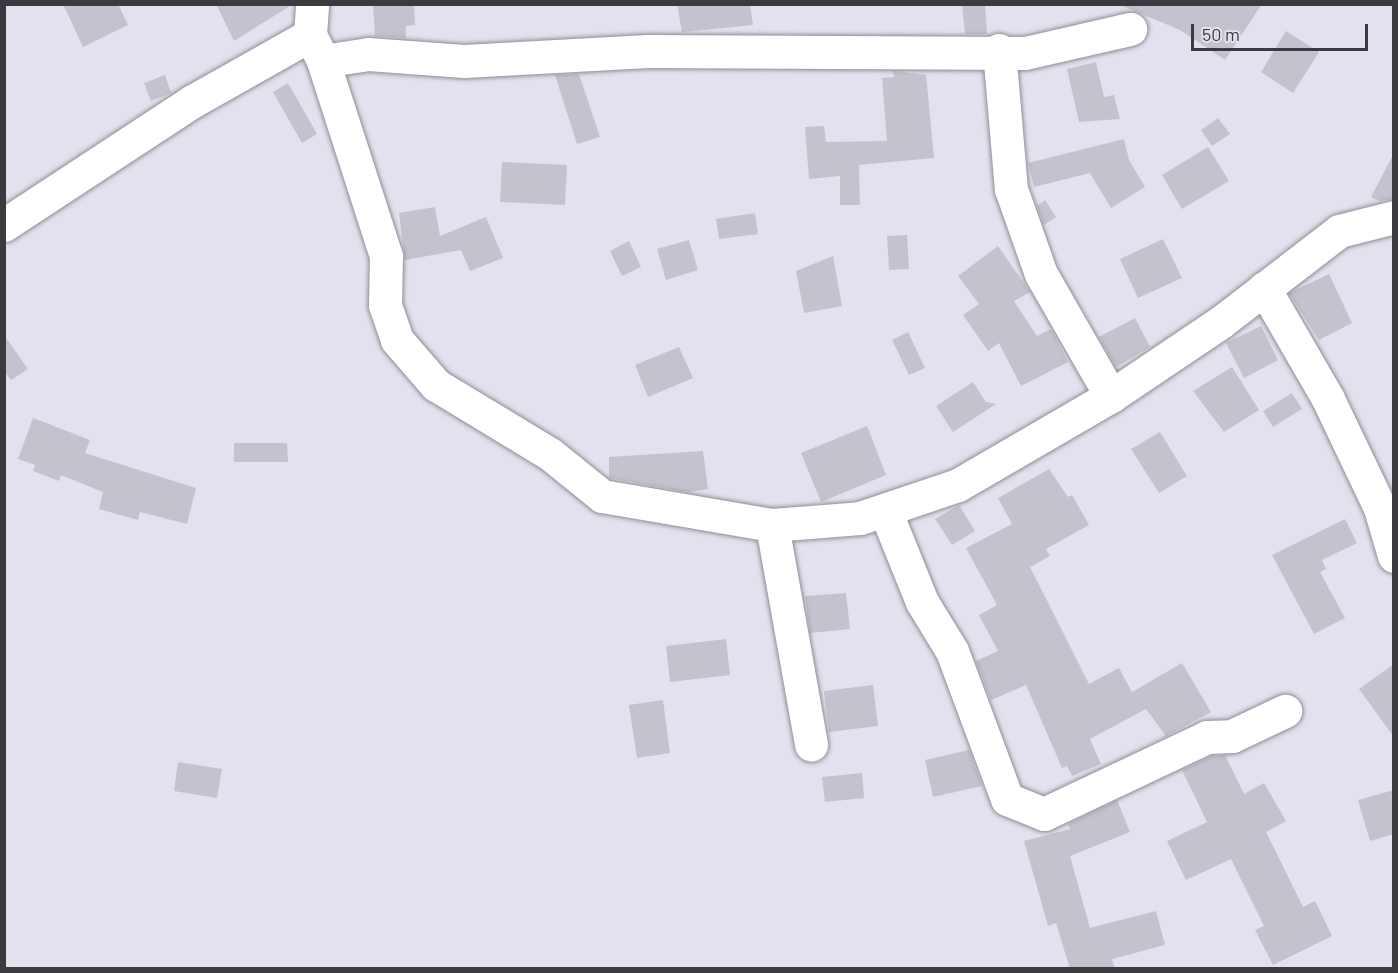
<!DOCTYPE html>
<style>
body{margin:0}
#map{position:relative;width:1398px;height:973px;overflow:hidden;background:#e1e2ed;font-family:Barlow,sans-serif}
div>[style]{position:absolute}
.building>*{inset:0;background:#c3c3ce}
.roads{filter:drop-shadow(0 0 2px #8e8e98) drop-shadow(0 0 2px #8e8e98)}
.minor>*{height:33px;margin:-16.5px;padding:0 16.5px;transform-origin:16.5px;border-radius:16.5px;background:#fff}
span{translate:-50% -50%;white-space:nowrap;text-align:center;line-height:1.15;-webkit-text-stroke:4.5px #e1e2ed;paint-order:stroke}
.frame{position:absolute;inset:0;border:6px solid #3a3b3f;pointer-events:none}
.scale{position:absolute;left:1191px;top:24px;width:177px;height:27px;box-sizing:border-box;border:3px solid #3a3b3f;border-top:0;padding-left:8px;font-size:18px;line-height:21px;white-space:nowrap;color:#3a3b3f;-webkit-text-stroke:4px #e1e2ed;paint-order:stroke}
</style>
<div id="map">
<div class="building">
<div style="clip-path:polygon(63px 4px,118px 4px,128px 25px,83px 47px)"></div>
<div style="clip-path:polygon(216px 4px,293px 4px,234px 41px)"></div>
<div style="clip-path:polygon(373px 4px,414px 4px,415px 25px,406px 26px,406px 38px,375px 36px)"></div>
<div style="clip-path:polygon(677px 4px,750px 4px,753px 25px,682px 32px)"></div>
<div style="clip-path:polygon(962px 4px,985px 4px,987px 34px,965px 34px)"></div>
<div style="clip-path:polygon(1118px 4px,1262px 4px,1225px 60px,1180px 30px)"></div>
<div style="clip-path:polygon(1286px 31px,1319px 52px,1293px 93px,1261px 72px)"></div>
<div style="clip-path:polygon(1096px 62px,1104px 97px,1114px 95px,1120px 119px,1079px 122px,1067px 69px)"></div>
<div style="clip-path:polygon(893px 71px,926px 75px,934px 158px,859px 165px,860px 205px,840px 205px,840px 176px,809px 179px,805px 127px,824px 126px,826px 142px,887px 141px,882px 78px,894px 77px)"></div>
<div style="clip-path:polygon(579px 74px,600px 137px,577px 144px,555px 75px)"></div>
<div style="clip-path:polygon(165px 75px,171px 93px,151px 101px,144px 83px)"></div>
<div style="clip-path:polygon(288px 83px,317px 134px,302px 143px,273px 92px)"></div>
<div style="clip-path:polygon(1218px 118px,1230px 134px,1212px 146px,1201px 130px)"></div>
<div style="clip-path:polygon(1124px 139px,1129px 160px,1145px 187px,1111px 208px,1090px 173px,1034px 187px,1028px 163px)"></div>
<div style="clip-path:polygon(1208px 147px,1229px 181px,1182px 209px,1162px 175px)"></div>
<div style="clip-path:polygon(1394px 153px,1394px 199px,1379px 201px,1371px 197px)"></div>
<div style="clip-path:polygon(502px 162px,567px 165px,565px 205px,500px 202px)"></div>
<div style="clip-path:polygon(1045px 200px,1056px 217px,1044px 225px,1037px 206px)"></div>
<div style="clip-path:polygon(435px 207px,440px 236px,486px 217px,503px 258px,470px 271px,461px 250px,405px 260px,399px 213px)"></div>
<div style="clip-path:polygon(755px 213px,758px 234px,719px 239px,716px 219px)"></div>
<div style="clip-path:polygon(907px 235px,909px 269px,889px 270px,887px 236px)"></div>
<div style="clip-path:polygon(1163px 239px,1182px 278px,1138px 298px,1120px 259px)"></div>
<div style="clip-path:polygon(689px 240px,698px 270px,666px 280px,657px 249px)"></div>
<div style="clip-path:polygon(629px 241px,641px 267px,622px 276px,610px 251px)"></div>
<div style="clip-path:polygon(998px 246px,1030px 292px,1014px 301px,1037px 336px,1051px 329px,1068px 362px,1021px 386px,999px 343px,988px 351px,963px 315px,979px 304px,958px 276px)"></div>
<div style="clip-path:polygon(833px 256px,842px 306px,804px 313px,796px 271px)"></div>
<div style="clip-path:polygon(1329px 274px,1352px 323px,1319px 340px,1289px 293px)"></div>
<div style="clip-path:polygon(1135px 318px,1150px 347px,1116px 367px,1099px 337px)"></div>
<div style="clip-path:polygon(1261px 326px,1278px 360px,1244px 378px,1226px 343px)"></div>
<div style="clip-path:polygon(908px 332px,925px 368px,909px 375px,892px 340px)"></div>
<div style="clip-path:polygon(4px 335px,28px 369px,11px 380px,4px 371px)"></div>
<div style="clip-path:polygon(679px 347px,693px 378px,648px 397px,635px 365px)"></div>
<div style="clip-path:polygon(1232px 367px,1259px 410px,1224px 432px,1193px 391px)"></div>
<div style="clip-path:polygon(973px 382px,986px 402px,996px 404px,953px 432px,936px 406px)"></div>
<div style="clip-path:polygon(1292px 393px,1302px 409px,1273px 427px,1263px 411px)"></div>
<div style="clip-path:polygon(33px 418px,90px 440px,85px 453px,196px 488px,187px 524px,140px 512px,138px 520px,99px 509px,103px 492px,61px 475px,59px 481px,33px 471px,35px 465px,18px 459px)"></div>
<div style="clip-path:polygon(867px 426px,886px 475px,821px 502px,801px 453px)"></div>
<div style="clip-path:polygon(1160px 432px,1187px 476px,1159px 493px,1131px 449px)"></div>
<div style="clip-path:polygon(234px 443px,287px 443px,288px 462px,234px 462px)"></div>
<div style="clip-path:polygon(703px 451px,708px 489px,688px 492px,609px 478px,609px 457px)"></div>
<div style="clip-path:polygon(1049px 469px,1068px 497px,1072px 495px,1089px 525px,1046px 549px,1050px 556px,1030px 567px,1089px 684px,1119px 668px,1132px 692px,1182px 663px,1211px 712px,1166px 736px,1146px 709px,1090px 739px,1101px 764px,1072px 776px,1067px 766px,1062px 768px,1026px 685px,991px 700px,976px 661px,998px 651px,979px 615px,997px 605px,966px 548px,1012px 524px,998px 498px)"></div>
<div style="clip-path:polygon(959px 505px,975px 531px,952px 545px,935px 519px)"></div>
<div style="clip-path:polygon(1345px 519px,1357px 543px,1322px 560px,1326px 569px,1320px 572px,1345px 618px,1314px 634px,1272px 555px)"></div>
<div style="clip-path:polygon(846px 593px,850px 629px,810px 633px,805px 596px)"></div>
<div style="clip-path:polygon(726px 639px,730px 675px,670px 682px,666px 646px)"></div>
<div style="clip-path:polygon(1394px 664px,1394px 737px,1359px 689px)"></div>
<div style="clip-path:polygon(873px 685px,878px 726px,829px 732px,824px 691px)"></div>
<div style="clip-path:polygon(663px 700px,670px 753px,637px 758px,629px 705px)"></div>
<div style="clip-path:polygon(969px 750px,982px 786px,933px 797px,925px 760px)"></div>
<div style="clip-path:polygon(1225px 755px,1244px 794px,1264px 783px,1286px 821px,1266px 832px,1303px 907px,1315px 901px,1332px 936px,1273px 965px,1255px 930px,1264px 926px,1231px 859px,1186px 880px,1167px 841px,1207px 822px,1182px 770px,1212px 756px)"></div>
<div style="clip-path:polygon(178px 762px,222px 769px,217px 798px,174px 791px)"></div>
<div style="clip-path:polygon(862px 773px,864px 798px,825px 802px,822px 777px)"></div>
<div style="clip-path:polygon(1394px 790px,1394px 834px,1370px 841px,1358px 800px)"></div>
<div style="clip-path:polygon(1117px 800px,1130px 832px,1070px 856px,1090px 928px,1156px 911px,1165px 945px,1112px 959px,1115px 969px,1070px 969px,1056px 923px,1048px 926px,1024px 841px,1070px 829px,1068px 824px)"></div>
</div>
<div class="roads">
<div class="minor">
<div style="left:310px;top:35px;width:29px;rotate:63deg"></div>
<div style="left:323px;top:61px;width:46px;rotate:-8.8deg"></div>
<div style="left:368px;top:54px;width:96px;rotate:4.2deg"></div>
<div style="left:464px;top:61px;width:184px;rotate:-3.1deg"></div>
<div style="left:648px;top:51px;width:377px;rotate:0.3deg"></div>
<div style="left:1025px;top:53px;width:108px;rotate:-12.9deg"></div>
<div style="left:999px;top:50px;width:140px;rotate:85.1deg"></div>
<div style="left:1011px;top:189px;width:90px;rotate:70.6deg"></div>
<div style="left:1041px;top:274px;width:141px;rotate:60.2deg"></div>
<div style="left:1111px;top:396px;width:133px;rotate:-33.9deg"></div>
<div style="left:1221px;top:322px;width:149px;rotate:-37.6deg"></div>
<div style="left:1339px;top:231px;width:57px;rotate:-14.3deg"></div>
<div style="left:323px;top:61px;width:205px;rotate:72.1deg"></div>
<div style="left:386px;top:256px;width:49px;rotate:91.2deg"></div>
<div style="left:385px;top:305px;width:37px;rotate:71deg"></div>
<div style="left:397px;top:340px;width:60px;rotate:49.1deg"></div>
<div style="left:436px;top:385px;width:133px;rotate:31.2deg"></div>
<div style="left:550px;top:454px;width:67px;rotate:38.9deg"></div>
<div style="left:602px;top:496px;width:172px;rotate:9.7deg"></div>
<div style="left:772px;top:525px;width:88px;rotate:-4.5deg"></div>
<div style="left:860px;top:518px;width:103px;rotate:-18.6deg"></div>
<div style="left:958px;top:485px;width:177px;rotate:-30.2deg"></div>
<div style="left:4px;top:225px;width:226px;rotate:-33.3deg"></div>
<div style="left:193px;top:101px;width:134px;rotate:-29.4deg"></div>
<div style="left:310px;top:35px;width:31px;rotate:-86deg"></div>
<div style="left:1264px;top:288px;width:128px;rotate:60deg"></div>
<div style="left:1328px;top:399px;width:121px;rotate:64.5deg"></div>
<div style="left:1380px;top:508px;width:50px;rotate:73.7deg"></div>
<div style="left:885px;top:510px;width:99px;rotate:68.1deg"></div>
<div style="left:922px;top:602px;width:57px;rotate:58.5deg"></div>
<div style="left:952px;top:651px;width:158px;rotate:69.6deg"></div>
<div style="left:1007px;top:799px;width:40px;rotate:22deg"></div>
<div style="left:1044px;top:814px;width:180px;rotate:-25.3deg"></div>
<div style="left:1207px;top:737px;width:25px;rotate:-2deg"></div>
<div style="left:1232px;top:736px;width:59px;rotate:-25.3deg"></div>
<div style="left:772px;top:525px;width:223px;rotate:79.9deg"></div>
</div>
</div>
<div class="frame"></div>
<div class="scale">50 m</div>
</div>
